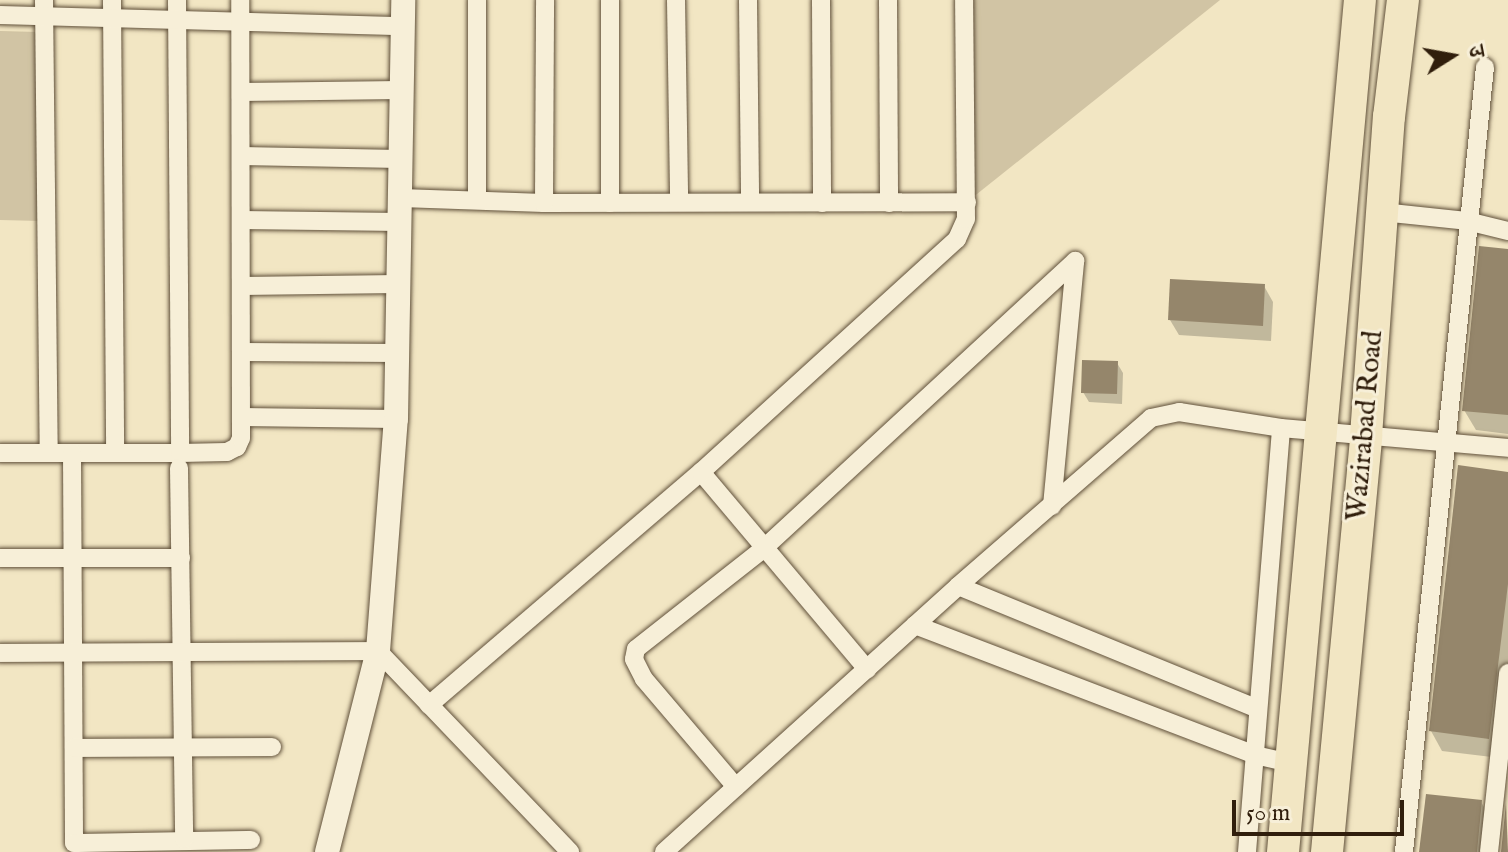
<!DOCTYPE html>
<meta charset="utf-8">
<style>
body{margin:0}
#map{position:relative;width:1508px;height:852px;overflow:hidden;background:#f2e6c3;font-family:"IM FELL English","Noto Serif Devanagari",serif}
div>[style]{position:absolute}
.green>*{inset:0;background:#d1c4a4}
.shadow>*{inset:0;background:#0003}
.building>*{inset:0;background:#95866b}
.roads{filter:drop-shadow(0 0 2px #60503a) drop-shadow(0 0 2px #60503a)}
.minor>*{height:18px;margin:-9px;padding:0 9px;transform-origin:9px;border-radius:9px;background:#f7efd8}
.tertiary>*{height:24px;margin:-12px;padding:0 12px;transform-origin:12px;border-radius:12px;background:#f7efd8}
.trunk>*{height:32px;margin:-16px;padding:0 16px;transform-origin:16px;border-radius:16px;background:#f2e6c3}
span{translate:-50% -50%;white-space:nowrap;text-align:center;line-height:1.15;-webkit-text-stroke:6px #f7efd8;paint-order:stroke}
.street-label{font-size:28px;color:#301e0c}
.north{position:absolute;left:1412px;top:16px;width:80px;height:80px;-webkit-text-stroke:6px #f7efd8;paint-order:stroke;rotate:79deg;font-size:22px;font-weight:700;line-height:32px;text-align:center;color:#301e0c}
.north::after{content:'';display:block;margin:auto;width:28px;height:36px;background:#301e0c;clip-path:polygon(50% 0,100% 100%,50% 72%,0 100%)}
.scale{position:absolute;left:1232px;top:800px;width:172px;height:36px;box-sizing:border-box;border:4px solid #301e0c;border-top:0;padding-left:10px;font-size:24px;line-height:28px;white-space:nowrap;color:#301e0c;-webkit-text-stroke:6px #f7efd8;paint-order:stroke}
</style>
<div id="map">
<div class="green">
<div style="clip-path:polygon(971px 0,1220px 0,967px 202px)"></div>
<div style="clip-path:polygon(0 31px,39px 32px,41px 221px,0 220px)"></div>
</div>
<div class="shadow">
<div style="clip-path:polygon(1508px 251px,1508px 434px,1476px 430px,1464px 410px)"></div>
<div style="clip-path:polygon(1264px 286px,1273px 302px,1271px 341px,1179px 335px,1170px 320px)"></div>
<div style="clip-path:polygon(1117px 363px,1123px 373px,1122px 404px,1089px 402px,1083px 392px)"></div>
<div style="clip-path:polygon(1508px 474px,1508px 690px,1500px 758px,1442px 751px,1431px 731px)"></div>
<div style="clip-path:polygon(1481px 802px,1493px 822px,1490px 852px,1421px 852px)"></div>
</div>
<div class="building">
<div style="clip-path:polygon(1479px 246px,1508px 249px,1508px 415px,1462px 411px)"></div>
<div style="clip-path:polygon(1170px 279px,1265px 284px,1263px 326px,1168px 320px)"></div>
<div style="clip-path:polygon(1082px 360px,1118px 361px,1117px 394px,1081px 393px)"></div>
<div style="clip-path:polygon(1458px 465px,1508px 472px,1508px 584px,1489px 739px,1429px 731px)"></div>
<div style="clip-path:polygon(1426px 794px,1482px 800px,1477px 852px,1419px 852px)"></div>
<div style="clip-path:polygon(1506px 803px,1508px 852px,1501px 852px)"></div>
</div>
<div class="roads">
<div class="minor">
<div style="left:44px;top:0;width:453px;rotate:89.4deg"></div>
<div style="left:112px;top:0;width:453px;rotate:89.6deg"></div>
<div style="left:177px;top:0;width:453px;rotate:89.6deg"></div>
<div style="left:477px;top:0;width:199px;rotate:90deg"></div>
<div style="left:676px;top:0;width:202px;rotate:89.1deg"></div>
<div style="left:748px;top:0;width:202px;rotate:89.4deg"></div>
<div style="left:821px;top:0;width:203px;rotate:89.7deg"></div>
<div style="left:888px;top:0;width:203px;rotate:89.7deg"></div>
<div style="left:0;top:15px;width:403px;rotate:1.6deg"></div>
<div style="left:241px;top:92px;width:159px;rotate:-0.7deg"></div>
<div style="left:241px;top:156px;width:159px;rotate:1.1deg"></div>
<div style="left:401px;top:198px;width:143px;rotate:2deg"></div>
<div style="left:544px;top:203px;width:423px;rotate:-0.1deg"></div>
<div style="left:544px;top:203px;width:203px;rotate:-89.7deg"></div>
<div style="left:610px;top:203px;width:203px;rotate:-90deg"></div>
<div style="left:1382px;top:212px;width:85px;rotate:6deg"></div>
<div style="left:1467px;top:221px;width:42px;rotate:13.7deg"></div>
<div style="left:241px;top:220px;width:159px;rotate:0.7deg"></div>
<div style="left:241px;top:286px;width:157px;rotate:-0.7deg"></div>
<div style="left:241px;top:352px;width:156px;rotate:0.4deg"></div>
<div style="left:241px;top:417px;width:155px;rotate:0.7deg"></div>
<div style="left:0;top:453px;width:180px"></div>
<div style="left:180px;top:453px;width:47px;rotate:-1.2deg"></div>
<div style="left:227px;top:452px;width:11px;rotate:-27deg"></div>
<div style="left:237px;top:447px;width:10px;rotate:-66deg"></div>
<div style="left:241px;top:438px;width:438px;rotate:-90.1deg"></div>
<div style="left:72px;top:453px;width:390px;rotate:89.7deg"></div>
<div style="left:74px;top:843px;width:177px;rotate:-1deg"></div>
<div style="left:179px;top:468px;width:371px;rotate:89.2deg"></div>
<div style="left:701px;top:472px;width:258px;rotate:49.9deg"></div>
<div style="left:1052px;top:506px;width:246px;rotate:-84.6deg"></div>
<div style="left:0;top:558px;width:181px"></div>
<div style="left:958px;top:586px;width:324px;rotate:22.3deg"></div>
<div style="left:915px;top:625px;width:364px;rotate:20.9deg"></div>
<div style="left:1255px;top:755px;width:36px;rotate:13deg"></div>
<div style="left:0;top:653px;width:378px;rotate:-0.3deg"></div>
<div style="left:378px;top:651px;width:278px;rotate:46.3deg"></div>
<div style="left:429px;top:705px;width:358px;rotate:-40.6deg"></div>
<div style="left:701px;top:472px;width:346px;rotate:-42.3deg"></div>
<div style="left:957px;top:239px;width:22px;rotate:-66deg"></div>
<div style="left:966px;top:219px;width:219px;rotate:-90.5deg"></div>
<div style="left:74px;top:748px;width:198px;rotate:-0.3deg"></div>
<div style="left:736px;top:787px;width:142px;rotate:-130.4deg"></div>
<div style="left:644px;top:679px;width:22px;rotate:-117deg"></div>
<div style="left:634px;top:659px;width:10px;rotate:-79deg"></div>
<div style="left:636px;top:649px;width:162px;rotate:-38.2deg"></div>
<div style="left:763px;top:549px;width:425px;rotate:-42.7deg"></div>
<div style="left:664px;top:852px;width:396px;rotate:-42.1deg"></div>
<div style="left:958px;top:586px;width:256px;rotate:-41deg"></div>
<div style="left:1151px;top:418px;width:29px;rotate:-12deg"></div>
<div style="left:1179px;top:412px;width:103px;rotate:8.9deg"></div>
<div style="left:1281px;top:428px;width:228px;rotate:5deg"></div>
<div style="left:1247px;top:852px;width:425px;rotate:-85.4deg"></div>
<div style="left:1404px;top:852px;width:789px;rotate:-84.11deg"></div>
<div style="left:1489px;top:852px;width:180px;rotate:-83.9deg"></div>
</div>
<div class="tertiary">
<div style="left:327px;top:852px;width:207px;rotate:-75.8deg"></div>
<div style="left:378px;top:651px;width:233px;rotate:-85.6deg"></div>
<div style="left:396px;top:419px;width:419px;rotate:-89deg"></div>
</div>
<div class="trunk">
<div style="left:1283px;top:852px;width:855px;rotate:-84.84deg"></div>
<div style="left:1327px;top:852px;width:418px;rotate:-84.6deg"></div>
<div style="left:1366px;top:436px;width:320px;rotate:-85.9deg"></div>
<div style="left:1389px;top:117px;width:118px;rotate:-83.2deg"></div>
</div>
</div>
<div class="street-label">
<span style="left:1366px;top:426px;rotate:-85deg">Wazirabad Road</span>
</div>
<div class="north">उ</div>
<div class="scale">50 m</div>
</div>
